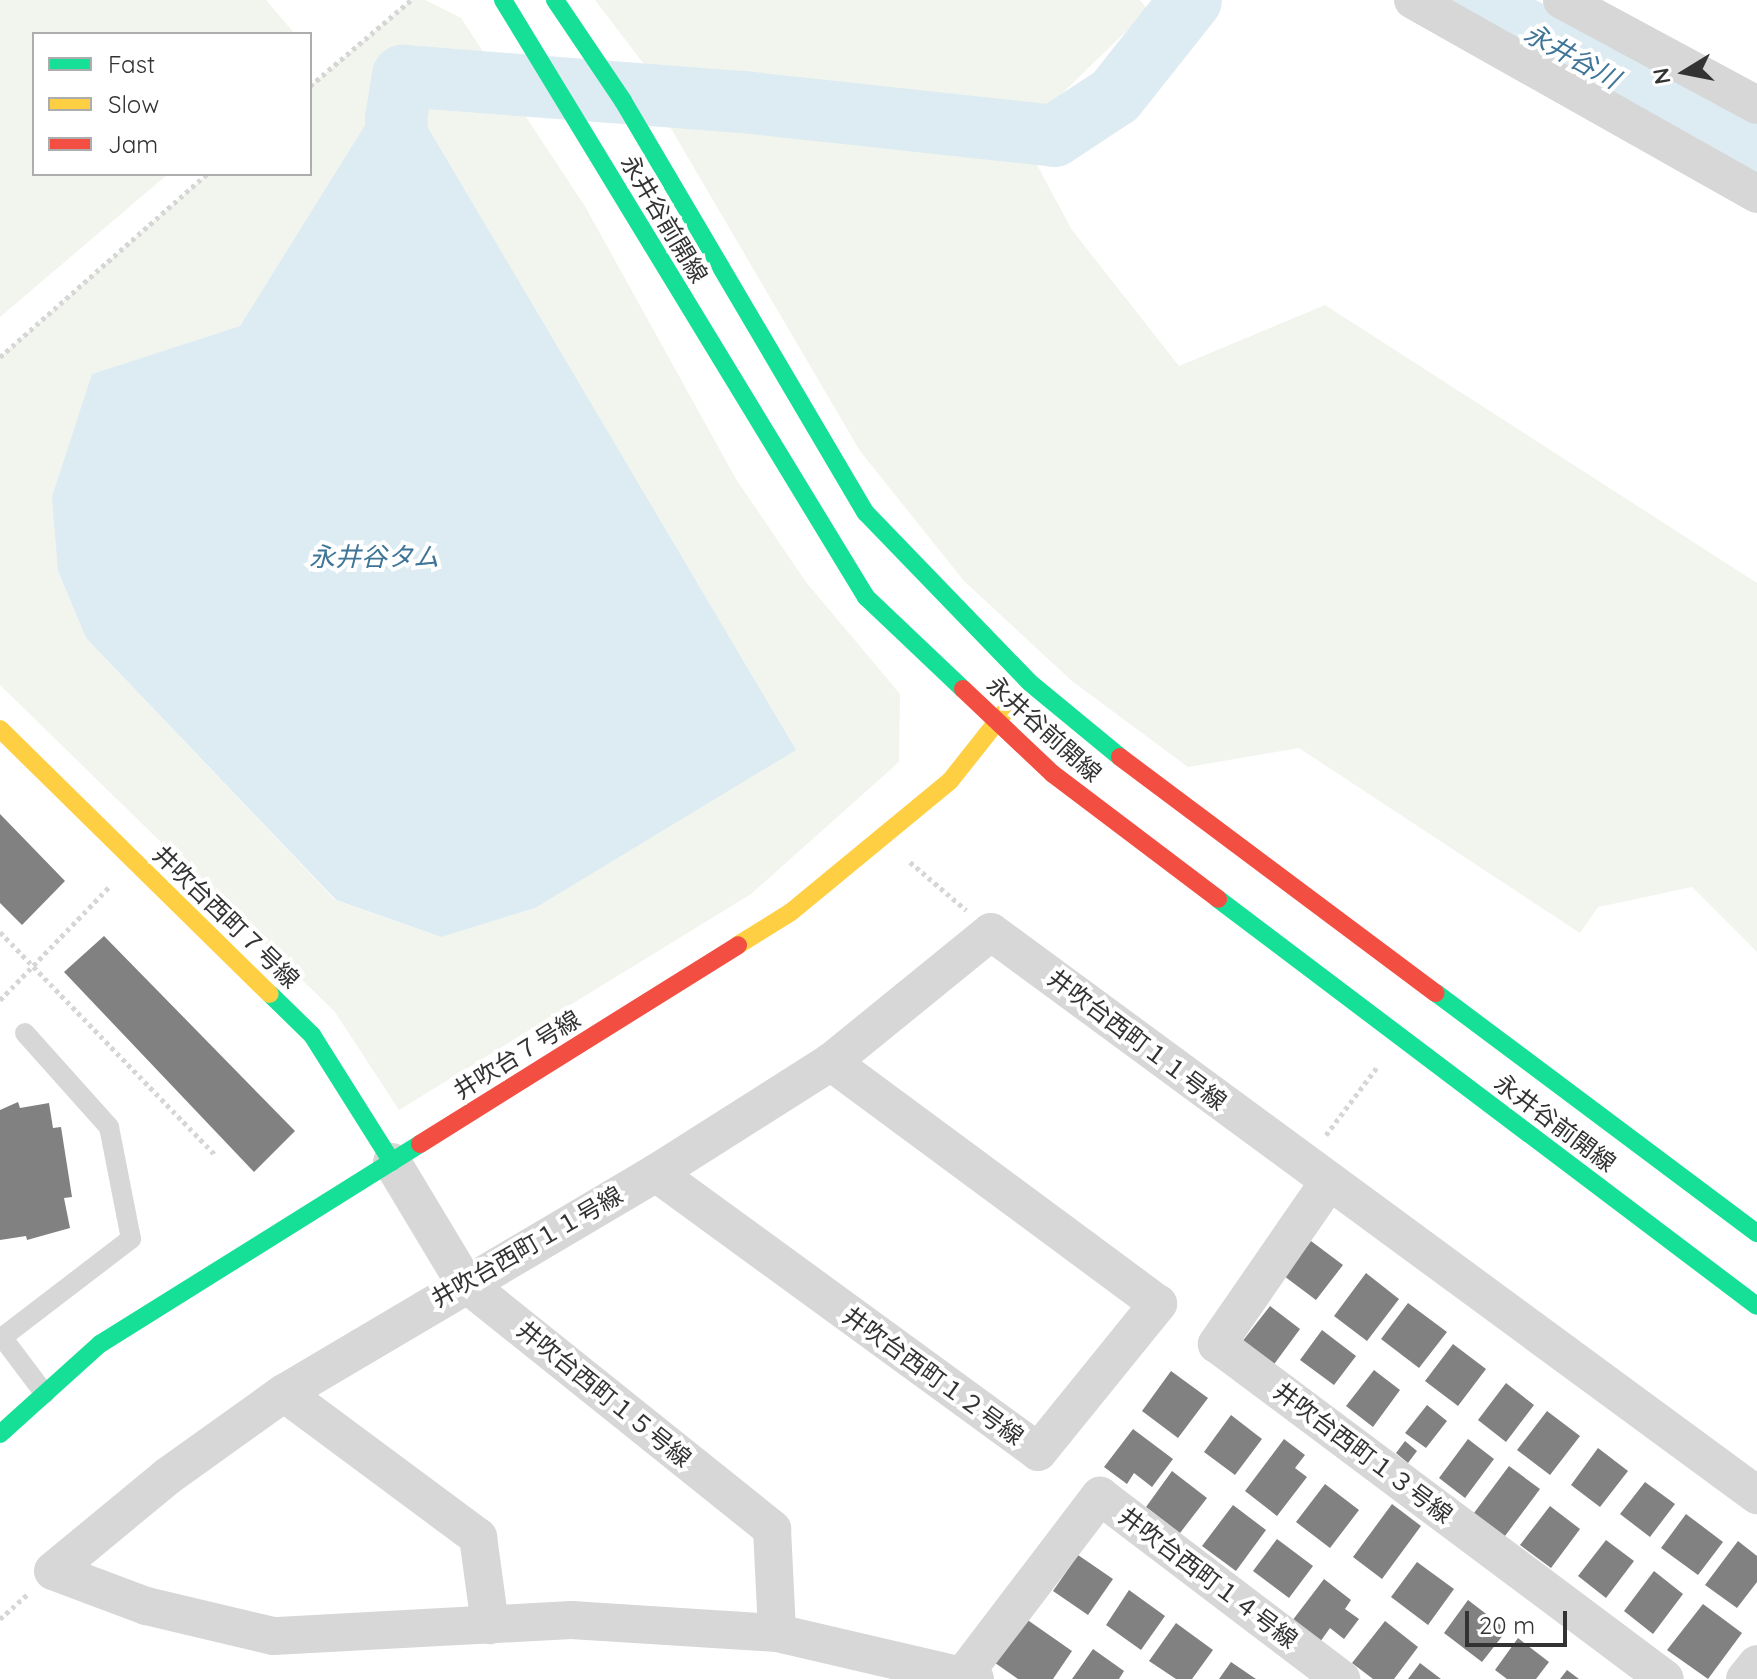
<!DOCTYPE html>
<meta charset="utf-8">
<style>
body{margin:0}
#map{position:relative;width:1757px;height:1679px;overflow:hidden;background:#fff;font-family:Quicksand,"Noto Sans JP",sans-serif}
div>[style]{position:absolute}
.green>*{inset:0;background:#f1f5ed}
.water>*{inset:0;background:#ddebf3}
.river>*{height:62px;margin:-31px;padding:0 31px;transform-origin:31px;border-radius:31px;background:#ddebf3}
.building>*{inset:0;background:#818181}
.path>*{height:5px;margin-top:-2.5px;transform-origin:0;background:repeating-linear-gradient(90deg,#d6d6d6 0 4px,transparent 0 8px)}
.lane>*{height:20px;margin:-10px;padding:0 10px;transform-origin:10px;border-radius:10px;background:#d7d7d7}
.street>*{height:38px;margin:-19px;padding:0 19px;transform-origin:19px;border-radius:19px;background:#d7d7d7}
.fast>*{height:18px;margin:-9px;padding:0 9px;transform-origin:9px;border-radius:9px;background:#16e098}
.slow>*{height:18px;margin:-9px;padding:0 9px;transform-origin:9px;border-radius:9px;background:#ffcf43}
.jam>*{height:18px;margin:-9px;padding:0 9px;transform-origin:9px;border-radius:9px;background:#f24e42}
span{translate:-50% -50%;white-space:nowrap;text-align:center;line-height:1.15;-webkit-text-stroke:8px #fff;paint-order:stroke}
.street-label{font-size:24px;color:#333}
.water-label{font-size:26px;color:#3f7597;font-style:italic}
.legend{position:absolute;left:32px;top:32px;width:280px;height:144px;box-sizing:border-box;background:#fff;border:2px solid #adadad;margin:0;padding:10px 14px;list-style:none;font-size:24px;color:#333}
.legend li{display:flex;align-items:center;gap:16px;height:40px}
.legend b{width:40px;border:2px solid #adadad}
.north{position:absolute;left:1645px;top:32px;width:80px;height:80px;-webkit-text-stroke:6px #fff;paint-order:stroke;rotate:260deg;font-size:22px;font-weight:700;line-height:32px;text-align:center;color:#333}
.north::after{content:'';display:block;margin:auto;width:28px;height:36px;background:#333;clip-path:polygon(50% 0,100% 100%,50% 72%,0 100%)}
.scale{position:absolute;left:1465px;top:1611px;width:102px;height:36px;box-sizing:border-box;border:4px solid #333;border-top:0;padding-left:10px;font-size:24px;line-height:28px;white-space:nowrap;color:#333;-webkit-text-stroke:6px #fff;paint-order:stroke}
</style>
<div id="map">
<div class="green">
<div style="clip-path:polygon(0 0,266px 0,295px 34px,34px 34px,34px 174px,168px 174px,0 317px)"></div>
<div style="clip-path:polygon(evenodd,411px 0,425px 0,461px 18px,586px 208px,736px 479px,806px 582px,900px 694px,899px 762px,751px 894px,399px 1110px,335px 1012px,0 685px,0 357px,207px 174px,310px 174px,310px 86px,411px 0,421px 116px,535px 908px,440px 937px,335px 900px,86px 638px,58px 571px,92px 374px,240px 326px,370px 117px,421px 116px)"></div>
<div style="clip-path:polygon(595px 0,1140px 0,1148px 10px,1038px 117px,650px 72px)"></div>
<div style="clip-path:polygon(666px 120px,1030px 152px,1072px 230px,1179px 366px,1325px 305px,1757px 583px,1757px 952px,1692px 887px,1598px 907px,1580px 933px,1299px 748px,1188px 767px,1072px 681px,964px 581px,860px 451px)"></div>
</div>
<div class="water">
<div style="clip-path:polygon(421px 116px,796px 750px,535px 908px,441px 937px,336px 900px,86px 638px,58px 571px,52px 497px,92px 374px,240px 326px,370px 117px)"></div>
</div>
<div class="river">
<div style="left:1472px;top:0;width:326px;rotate:29deg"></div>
<div style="left:405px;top:202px;width:83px;rotate:-96.2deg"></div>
<div style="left:396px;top:119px;width:44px;rotate:-80.8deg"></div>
<div style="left:403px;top:76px;width:341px;rotate:4.4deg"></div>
<div style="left:743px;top:102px;width:313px;rotate:6.2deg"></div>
<div style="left:1054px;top:136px;width:73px;rotate:-33.3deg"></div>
<div style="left:1115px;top:96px;width:122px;rotate:-51.6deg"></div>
</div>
<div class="building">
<div style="clip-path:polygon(0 814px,65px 881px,22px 925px,0 903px)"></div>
<div style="clip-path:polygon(104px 936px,295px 1131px,254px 1172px,64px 972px)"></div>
<div style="clip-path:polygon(18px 1102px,20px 1108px,49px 1103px,53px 1128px,61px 1127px,72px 1197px,64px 1198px,70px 1228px,27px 1240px,26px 1236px,0 1240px,0 1110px)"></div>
<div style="clip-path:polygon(1311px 1241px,1343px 1265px,1316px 1300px,1284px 1276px)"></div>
<div style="clip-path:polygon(1366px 1273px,1399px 1299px,1367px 1341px,1334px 1316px)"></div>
<div style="clip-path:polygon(1408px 1303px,1447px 1332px,1419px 1368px,1381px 1339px)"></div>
<div style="clip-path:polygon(1270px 1306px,1300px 1329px,1269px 1371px,1238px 1347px)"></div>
<div style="clip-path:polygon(1322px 1330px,1356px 1356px,1334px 1385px,1300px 1360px)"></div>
<div style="clip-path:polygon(1453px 1344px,1486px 1369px,1458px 1406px,1425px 1381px)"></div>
<div style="clip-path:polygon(1374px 1370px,1400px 1390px,1373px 1427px,1346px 1406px)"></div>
<div style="clip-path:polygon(1171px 1371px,1208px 1398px,1178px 1438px,1142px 1411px)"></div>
<div style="clip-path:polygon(1506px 1383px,1534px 1405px,1506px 1442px,1478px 1420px)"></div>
<div style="clip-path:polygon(1427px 1405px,1447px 1421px,1426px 1448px,1405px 1433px)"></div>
<div style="clip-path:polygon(1547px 1411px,1580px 1436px,1550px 1475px,1517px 1450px)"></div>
<div style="clip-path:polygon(1231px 1415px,1262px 1439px,1235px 1475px,1204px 1452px)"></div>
<div style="clip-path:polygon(1133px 1429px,1173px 1459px,1152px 1487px,1134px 1473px,1127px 1484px,1104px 1467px)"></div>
<div style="clip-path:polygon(1284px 1439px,1305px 1455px,1295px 1468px,1307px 1477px,1277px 1516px,1245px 1491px)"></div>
<div style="clip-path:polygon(1468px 1439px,1494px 1459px,1465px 1498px,1439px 1478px)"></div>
<div style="clip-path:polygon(1405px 1441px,1417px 1451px,1408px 1463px,1396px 1453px)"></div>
<div style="clip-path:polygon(1598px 1448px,1628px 1471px,1600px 1507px,1571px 1485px)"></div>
<div style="clip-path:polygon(1509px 1466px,1540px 1489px,1499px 1544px,1468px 1521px)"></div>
<div style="clip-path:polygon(1172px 1471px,1207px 1498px,1180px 1533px,1146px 1507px)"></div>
<div style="clip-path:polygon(1645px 1482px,1675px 1504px,1650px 1537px,1620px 1514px)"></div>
<div style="clip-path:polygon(1325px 1484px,1359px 1510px,1330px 1548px,1296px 1522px)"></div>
<div style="clip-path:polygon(1392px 1504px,1421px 1526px,1382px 1579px,1353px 1557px)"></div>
<div style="clip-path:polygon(1233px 1505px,1266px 1530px,1236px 1571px,1202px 1546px)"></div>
<div style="clip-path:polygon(1550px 1506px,1580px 1529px,1551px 1568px,1520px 1545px)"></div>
<div style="clip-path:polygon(1686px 1514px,1723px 1542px,1698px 1575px,1661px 1548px)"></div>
<div style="clip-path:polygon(1277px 1539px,1313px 1566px,1289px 1598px,1253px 1571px)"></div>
<div style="clip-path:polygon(1606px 1540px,1634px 1561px,1606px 1598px,1578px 1576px)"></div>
<div style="clip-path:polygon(1738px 1541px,1757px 1556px,1757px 1582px,1737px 1608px,1705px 1585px)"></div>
<div style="clip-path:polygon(1078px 1555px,1113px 1579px,1088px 1615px,1053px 1591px)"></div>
<div style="clip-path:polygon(1417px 1562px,1454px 1589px,1428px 1625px,1391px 1597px)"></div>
<div style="clip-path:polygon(1654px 1571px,1683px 1594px,1653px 1634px,1624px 1611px)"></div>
<div style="clip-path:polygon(1324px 1579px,1351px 1600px,1345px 1609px,1359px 1619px,1344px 1639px,1330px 1628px,1320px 1642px,1292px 1621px)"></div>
<div style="clip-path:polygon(1129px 1590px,1165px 1616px,1141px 1650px,1106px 1625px)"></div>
<div style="clip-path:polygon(1468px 1600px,1507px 1630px,1482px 1662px,1444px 1633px)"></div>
<div style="clip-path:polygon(1703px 1604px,1742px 1633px,1708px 1679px,1667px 1650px)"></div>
<div style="clip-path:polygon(1019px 1614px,1072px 1651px,1053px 1679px,1018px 1679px,988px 1658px)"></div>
<div style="clip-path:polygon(1385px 1621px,1418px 1647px,1394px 1679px,1373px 1679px,1352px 1663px)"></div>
<div style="clip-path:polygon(1176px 1623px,1213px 1650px,1192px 1679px,1176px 1679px,1149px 1661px)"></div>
<div style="clip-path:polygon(1518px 1638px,1549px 1662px,1536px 1679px,1507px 1679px,1495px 1670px)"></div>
<div style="clip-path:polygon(1093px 1649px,1124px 1671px,1119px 1679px,1072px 1679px)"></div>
<div style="clip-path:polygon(1231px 1662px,1256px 1679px,1219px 1679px)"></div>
<div style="clip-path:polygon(1420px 1663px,1441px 1679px,1408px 1679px)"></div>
<div style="clip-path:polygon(1567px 1670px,1579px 1679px,1560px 1679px)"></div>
</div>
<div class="path">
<div style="left:310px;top:86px;width:133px;rotate:-40.4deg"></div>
<div style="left:0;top:357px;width:276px;rotate:-41.5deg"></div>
<div style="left:910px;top:862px;width:74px;rotate:40.6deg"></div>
<div style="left:0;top:932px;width:310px;rotate:46deg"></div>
<div style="left:0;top:1000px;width:157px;rotate:-46deg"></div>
<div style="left:1326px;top:1135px;width:86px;rotate:-53deg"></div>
<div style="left:0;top:1619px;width:39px;rotate:-42deg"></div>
</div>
<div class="lane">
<div style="left:2px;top:1337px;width:71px;rotate:53deg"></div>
<div style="left:0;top:1339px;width:165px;rotate:-37.4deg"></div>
<div style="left:131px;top:1239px;width:114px;rotate:-101.1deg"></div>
<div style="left:109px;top:1127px;width:126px;rotate:-131.8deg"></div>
</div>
<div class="street">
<div style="left:1413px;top:0;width:395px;rotate:29.4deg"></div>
<div style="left:1562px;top:0;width:221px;rotate:28.3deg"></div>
<div style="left:392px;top:1162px;width:140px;rotate:59deg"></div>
<div style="left:464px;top:1282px;width:395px;rotate:38.7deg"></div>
<div style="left:772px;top:1529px;width:104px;rotate:87.2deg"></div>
<div style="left:656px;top:1173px;width:473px;rotate:36.1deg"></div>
<div style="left:1038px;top:1452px;width:191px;rotate:-51deg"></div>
<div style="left:1158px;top:1304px;width:407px;rotate:-143.5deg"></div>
<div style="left:1328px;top:1183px;width:196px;rotate:124.6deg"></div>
<div style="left:1217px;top:1344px;width:559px;rotate:36.79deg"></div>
<div style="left:284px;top:1393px;width:242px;rotate:36.6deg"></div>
<div style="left:478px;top:1537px;width:89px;rotate:82.2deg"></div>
<div style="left:965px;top:1673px;width:223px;rotate:-52.7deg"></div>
<div style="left:1100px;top:1496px;width:303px;rotate:37.2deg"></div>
<div style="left:975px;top:1679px;width:203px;rotate:-166.9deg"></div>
<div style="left:777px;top:1633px;width:206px;rotate:-176.4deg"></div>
<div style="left:571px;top:1620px;width:298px;rotate:176.9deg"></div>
<div style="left:273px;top:1636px;width:130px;rotate:-166.7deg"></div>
<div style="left:146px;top:1606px;width:99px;rotate:-159.4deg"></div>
<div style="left:53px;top:1571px;width:149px;rotate:-39.6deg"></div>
<div style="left:168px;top:1476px;width:143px;rotate:-35.6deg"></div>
<div style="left:284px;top:1393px;width:432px;rotate:-30.6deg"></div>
<div style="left:656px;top:1173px;width:207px;rotate:-32.4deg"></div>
<div style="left:831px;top:1062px;width:206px;rotate:-39.1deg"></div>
<div style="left:991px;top:932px;width:951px;rotate:36.32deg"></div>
<div style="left:1745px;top:1679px;width:19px;rotate:-51deg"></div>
</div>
<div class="fast">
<div style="left:503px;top:0;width:699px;rotate:58.7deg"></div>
<div style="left:866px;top:597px;width:134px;rotate:43.5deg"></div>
<div style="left:555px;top:0;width:122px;rotate:56deg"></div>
<div style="left:623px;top:101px;width:478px;rotate:59.5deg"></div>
<div style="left:866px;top:513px;width:235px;rotate:46deg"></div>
<div style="left:1029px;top:682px;width:118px;rotate:39.5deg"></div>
<div style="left:1218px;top:899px;width:675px;rotate:37.06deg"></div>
<div style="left:1436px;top:993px;width:401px;rotate:36.8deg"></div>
<div style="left:270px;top:994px;width:59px;rotate:44.3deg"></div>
<div style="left:312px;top:1035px;width:150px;rotate:57.8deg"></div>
<div style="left:0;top:1434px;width:135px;rotate:-42deg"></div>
<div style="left:100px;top:1344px;width:377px;rotate:-32deg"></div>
</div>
<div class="slow">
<div style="left:0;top:729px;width:378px;rotate:44.5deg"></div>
<div style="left:738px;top:945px;width:62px;rotate:-31.9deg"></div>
<div style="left:791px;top:912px;width:206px;rotate:-39.5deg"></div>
<div style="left:950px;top:781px;width:105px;rotate:-51.6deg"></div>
</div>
<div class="jam">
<div style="left:963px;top:689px;width:124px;rotate:43.4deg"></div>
<div style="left:1053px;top:774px;width:207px;rotate:37.1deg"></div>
<div style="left:1120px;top:757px;width:394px;rotate:36.8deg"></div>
<div style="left:420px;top:1144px;width:375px;rotate:-32deg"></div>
</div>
<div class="street-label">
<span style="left:664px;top:219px;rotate:59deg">永井谷前開線</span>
<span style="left:1044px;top:729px;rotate:42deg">永井谷前開線</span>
<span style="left:226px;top:917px;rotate:44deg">井吹台西町７号線</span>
<span style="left:1137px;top:1040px;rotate:37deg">井吹台西町１１号線</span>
<span style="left:517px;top:1055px;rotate:-32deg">井吹台７号線</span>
<span style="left:1555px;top:1123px;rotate:37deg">永井谷前開線</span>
<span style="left:527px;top:1247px;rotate:-30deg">井吹台西町１１号線</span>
<span style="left:933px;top:1376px;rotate:36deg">井吹台西町１２号線</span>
<span style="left:604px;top:1394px;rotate:39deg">井吹台西町１５号線</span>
<span style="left:1363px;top:1453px;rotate:37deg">井吹台西町１３号線</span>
<span style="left:1208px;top:1578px;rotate:37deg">井吹台西町１４号線</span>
</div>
<div class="water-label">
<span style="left:1572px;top:56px;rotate:29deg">永井谷川</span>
<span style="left:374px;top:557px">永井谷タム</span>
</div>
<ul class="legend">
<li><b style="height:10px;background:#16e098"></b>Fast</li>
<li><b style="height:10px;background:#ffcf43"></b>Slow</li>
<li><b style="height:10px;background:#f24e42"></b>Jam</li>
</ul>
<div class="north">N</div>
<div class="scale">20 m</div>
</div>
